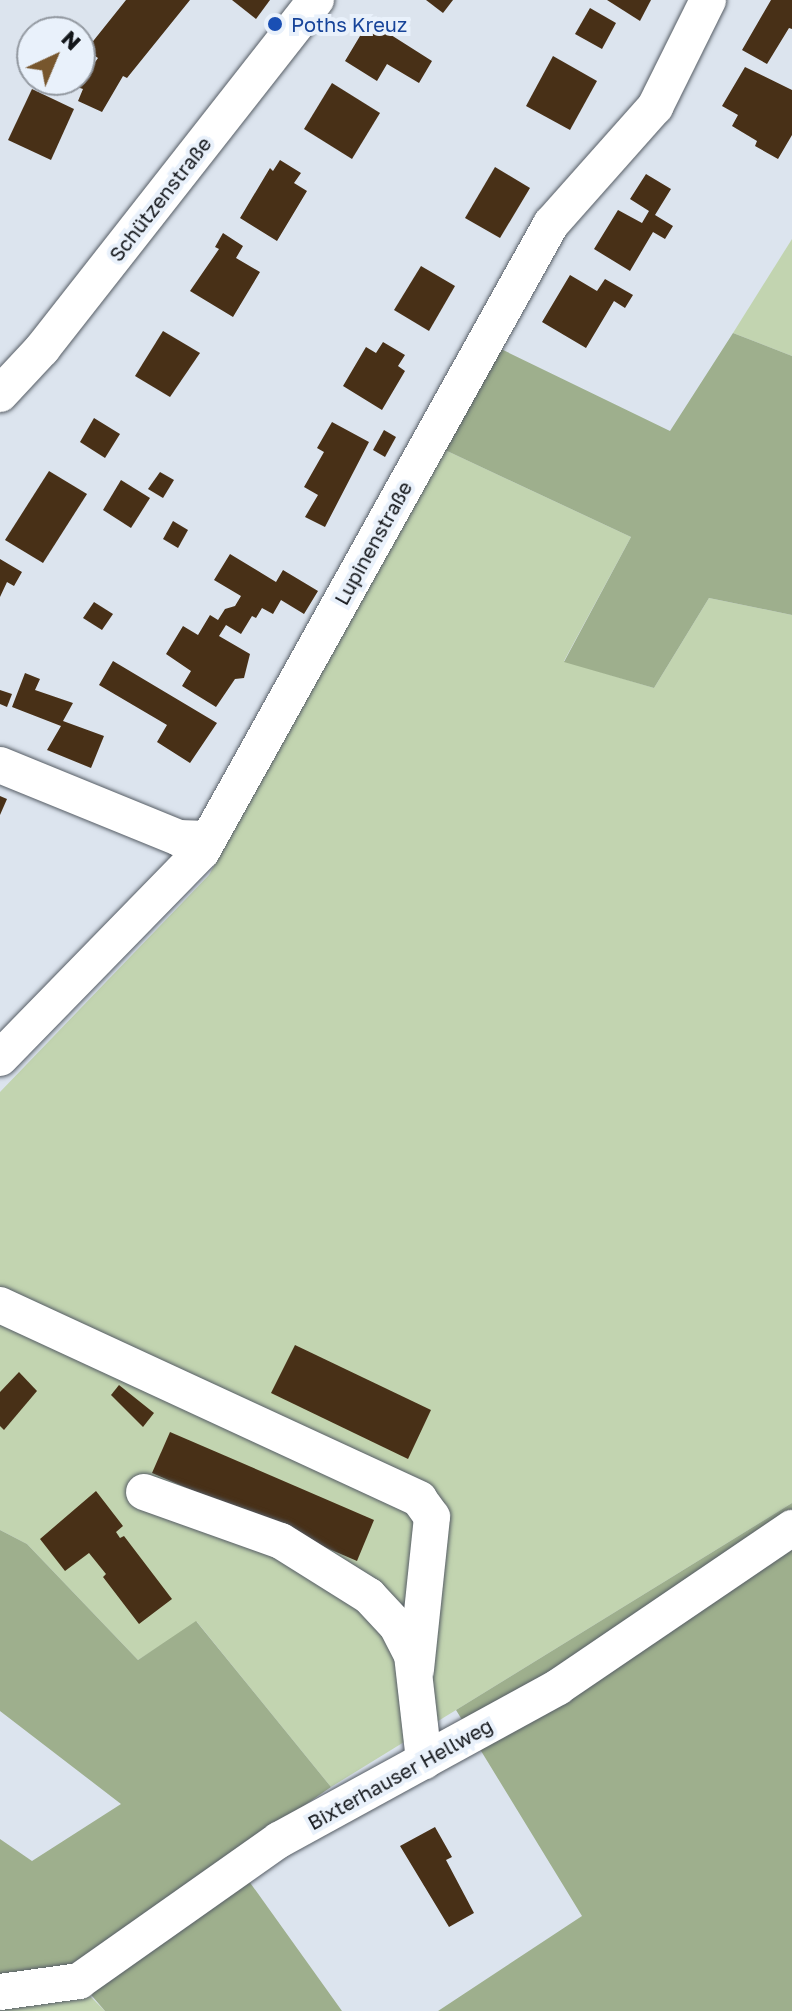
<!DOCTYPE html>
<meta charset="utf-8">
<style>
body{margin:0}
#map{position:relative;width:792px;height:2011px;overflow:hidden;background:#dce4ee;font-family:"Golos Text",sans-serif}
div>[style]{position:absolute}
.green>*{inset:0;background:#c2d4b0}
.forest>*{inset:0;background:#9eaf8d}
.building>*{inset:0;background:#483017}
.roads{filter:drop-shadow(0 0 2px #565d65) drop-shadow(0 0 2px #565d65)}
.minor>*{height:36px;margin:-18px;padding:0 18px;transform-origin:18px;border-radius:18px;background:#fff}
.dots>*{width:22px;height:22px;translate:-50% -50%;box-sizing:border-box;border:4px solid #e9f1fb;border-radius:50%}
span{translate:-50% -50%;white-space:nowrap;text-align:center;line-height:1.15;-webkit-text-stroke:8px #e9f1fb;paint-order:stroke}
.transit-label{font-size:20px;color:#164399}
.left{translate:0 -50%;text-align:left}
.street-label{font-size:20px;color:#13161a}
.north{position:absolute;left:16px;top:16px;width:80px;height:80px;box-sizing:border-box;background:#e9f1fb;border:2px solid #9399a1;border-radius:50%;rotate:44deg;font-size:22px;font-weight:700;line-height:32px;text-align:center;color:#13161a}
.north::after{content:'';display:block;margin:auto;width:28px;height:36px;background:#77562d;clip-path:polygon(50% 0,100% 100%,50% 72%,0 100%)}
</style>
<div id="map">
<div class="green">
<div style="clip-path:polygon(792px 239px,792px 356px,733px 333px)"></div>
<div style="clip-path:polygon(445px 450px,631px 537px,564px 661px,654px 688px,709px 598px,792px 615px,792px 1503px,331px 1787px,197px 1622px,138px 1660px,27px 1544px,0 1530px,0 1092px,209px 875px)"></div>
<div style="clip-path:polygon(90px 1996px,105px 2011px,0 2011px,0 2008px)"></div>
</div>
<div class="forest">
<div style="clip-path:polygon(733px 333px,792px 356px,792px 615px,709px 598px,654px 688px,564px 662px,631px 537px,445px 450px,501px 349px,670px 431px)"></div>
<div style="clip-path:polygon(792px 1503px,792px 2011px,438px 2011px,582px 1916px,456px 1710px)"></div>
<div style="clip-path:polygon(0 1530px,27px 1544px,138px 1660px,196px 1621px,331px 1787px,231px 1856px,342px 2011px,105px 2011px,67px 1967px,0 1976px,0 1839px,32px 1861px,121px 1804px,0 1711px)"></div>
</div>
<div class="building">
<div style="clip-path:polygon(126px 0,190px 0,127px 78px,123px 76px,102px 112px,78px 101px,83px 89px,77px 87px,98px 58px,86px 50px)"></div>
<div style="clip-path:polygon(232px 0,270px 0,256px 19px)"></div>
<div style="clip-path:polygon(426px 0,453px 0,443px 13px)"></div>
<div style="clip-path:polygon(607px 0,651px 0,640px 21px)"></div>
<div style="clip-path:polygon(771px 0,792px 0,792px 29px,789px 28px,767px 64px,742px 50px)"></div>
<div style="clip-path:polygon(590px 8px,616px 23px,602px 49px,575px 34px)"></div>
<div style="clip-path:polygon(369px 21px,432px 61px,419px 83px,387px 64px,377px 81px,345px 61px)"></div>
<div style="clip-path:polygon(553px 56px,597px 81px,570px 130px,526px 106px)"></div>
<div style="clip-path:polygon(745px 67px,792px 90px,792px 135px,778px 159px,755px 146px,757px 141px,732px 126px,738px 115px,722px 106px)"></div>
<div style="clip-path:polygon(332px 83px,380px 113px,352px 159px,304px 129px)"></div>
<div style="clip-path:polygon(32px 89px,74px 109px,51px 160px,8px 140px)"></div>
<div style="clip-path:polygon(280px 160px,301px 173px,294px 183px,307px 191px,277px 241px,240px 218px,270px 168px,273px 171px)"></div>
<div style="clip-path:polygon(495px 167px,530px 188px,500px 238px,465px 218px)"></div>
<div style="clip-path:polygon(646px 174px,671px 189px,655px 215px,673px 226px,665px 239px,653px 232px,630px 271px,594px 249px,618px 210px,642px 223px,649px 211px,630px 199px)"></div>
<div style="clip-path:polygon(223px 233px,243px 246px,236px 258px,260px 272px,233px 317px,190px 291px,219px 249px,215px 247px)"></div>
<div style="clip-path:polygon(421px 266px,455px 286px,429px 331px,394px 310px)"></div>
<div style="clip-path:polygon(570px 275px,597px 291px,605px 279px,633px 295px,625px 308px,614px 301px,586px 348px,542px 322px)"></div>
<div style="clip-path:polygon(163px 331px,200px 353px,170px 397px,135px 376px)"></div>
<div style="clip-path:polygon(383px 342px,405px 355px,398px 366px,405px 371px,382px 410px,343px 386px,366px 347px,376px 353px)"></div>
<div style="clip-path:polygon(94px 418px,120px 434px,105px 458px,80px 442px)"></div>
<div style="clip-path:polygon(332px 422px,369px 442px,325px 527px,305px 517px,318px 495px,304px 487px,324px 452px,317px 448px)"></div>
<div style="clip-path:polygon(384px 430px,396px 437px,385px 457px,373px 450px)"></div>
<div style="clip-path:polygon(49px 471px,87px 494px,43px 563px,5px 540px)"></div>
<div style="clip-path:polygon(160px 472px,174px 480px,163px 498px,148px 489px)"></div>
<div style="clip-path:polygon(121px 480px,150px 498px,131px 528px,103px 510px)"></div>
<div style="clip-path:polygon(173px 521px,188px 530px,178px 548px,163px 539px)"></div>
<div style="clip-path:polygon(230px 554px,276px 582px,283px 570px,318px 591px,304px 614px,281px 600px,273px 614px,262px 608px,256px 618px,252px 616px,241px 634px,226px 625px,219px 636px,250px 654px,244px 678px,235px 679px,216px 707px,182px 686px,191px 671px,166px 654px,183px 626px,198px 635px,210px 615px,218px 620px,225px 609px,235px 606px,241px 596px,214px 580px)"></div>
<div style="clip-path:polygon(0 559px,22px 572px,14px 586px,7px 582px,0 597px)"></div>
<div style="clip-path:polygon(94px 602px,113px 614px,102px 630px,83px 618px)"></div>
<div style="clip-path:polygon(113px 661px,217px 723px,190px 763px,157px 742px,167px 725px,99px 685px)"></div>
<div style="clip-path:polygon(25px 673px,40px 679px,35px 690px,73px 703px,63px 721px,104px 736px,91px 768px,47px 750px,61px 726px,12px 707px)"></div>
<div style="clip-path:polygon(0 690px,12px 694px,7px 707px,0 704px)"></div>
<div style="clip-path:polygon(0 796px,7px 799px,0 815px)"></div>
<div style="clip-path:polygon(295px 1345px,431px 1410px,408px 1459px,271px 1393px)"></div>
<div style="clip-path:polygon(19px 1372px,37px 1391px,4px 1430px,0 1426px,0 1392px)"></div>
<div style="clip-path:polygon(119px 1385px,154px 1413px,143px 1427px,111px 1395px)"></div>
<div style="clip-path:polygon(170px 1432px,374px 1520px,357px 1561px,152px 1473px)"></div>
<div style="clip-path:polygon(96px 1491px,123px 1526px,116px 1532px,120px 1538px,124px 1536px,172px 1599px,139px 1624px,103px 1577px,106px 1574px,89px 1553px,65px 1571px,40px 1539px)"></div>
<div style="clip-path:polygon(435px 1827px,452px 1857px,446px 1860px,474px 1913px,449px 1927px,400px 1846px)"></div>
</div>
<div class="roads">
<div class="minor">
<div style="left:0;top:394px;width:62px;rotate:-47deg"></div>
<div style="left:42px;top:349px;width:444px;rotate:-51.9deg"></div>
<div style="left:0;top:765px;width:193px;rotate:22.2deg"></div>
<div style="left:179px;top:838px;width:29px;rotate:2deg"></div>
<div style="left:0;top:1058px;width:289px;rotate:-45.7deg"></div>
<div style="left:202px;top:851px;width:718px;rotate:-60.9deg"></div>
<div style="left:551px;top:224px;width:157px;rotate:-48.4deg"></div>
<div style="left:655px;top:107px;width:119px;rotate:-63.6deg"></div>
<div style="left:0;top:1305px;width:462px;rotate:24.8deg"></div>
<div style="left:419px;top:1499px;width:22px;rotate:54deg"></div>
<div style="left:432px;top:1517px;width:153px;rotate:96deg"></div>
<div style="left:144px;top:1492px;width:145px;rotate:19.7deg"></div>
<div style="left:281px;top:1541px;width:104px;rotate:32deg"></div>
<div style="left:369px;top:1596px;width:41px;rotate:47deg"></div>
<div style="left:397px;top:1626px;width:33px;rotate:63deg"></div>
<div style="left:412px;top:1655px;width:107px;rotate:83.5deg"></div>
<div style="left:0;top:1992px;width:80px;rotate:-7.9deg"></div>
<div style="left:79px;top:1981px;width:245px;rotate:-35.2deg"></div>
<div style="left:279px;top:1840px;width:318px;rotate:-28.7deg"></div>
<div style="left:558px;top:1687px;width:283px;rotate:-34.2deg"></div>
</div>
</div>
<div class="dots">
<div style="left:275px;top:24px;background:#1a4fb4"></div>
</div>
<div class="transit-label">
<span class="left" style="left:291px;top:24px">Poths Kreuz</span>
</div>
<div class="street-label">
<span style="left:160px;top:199px;rotate:-52deg">Schützenstraße</span>
<span style="left:373px;top:543px;rotate:-61deg">Lupinenstraße</span>
<span style="left:400px;top:1774px;rotate:-29deg">Bixterhauser Hellweg</span>
</div>
<div class="north">N</div>
</div>
